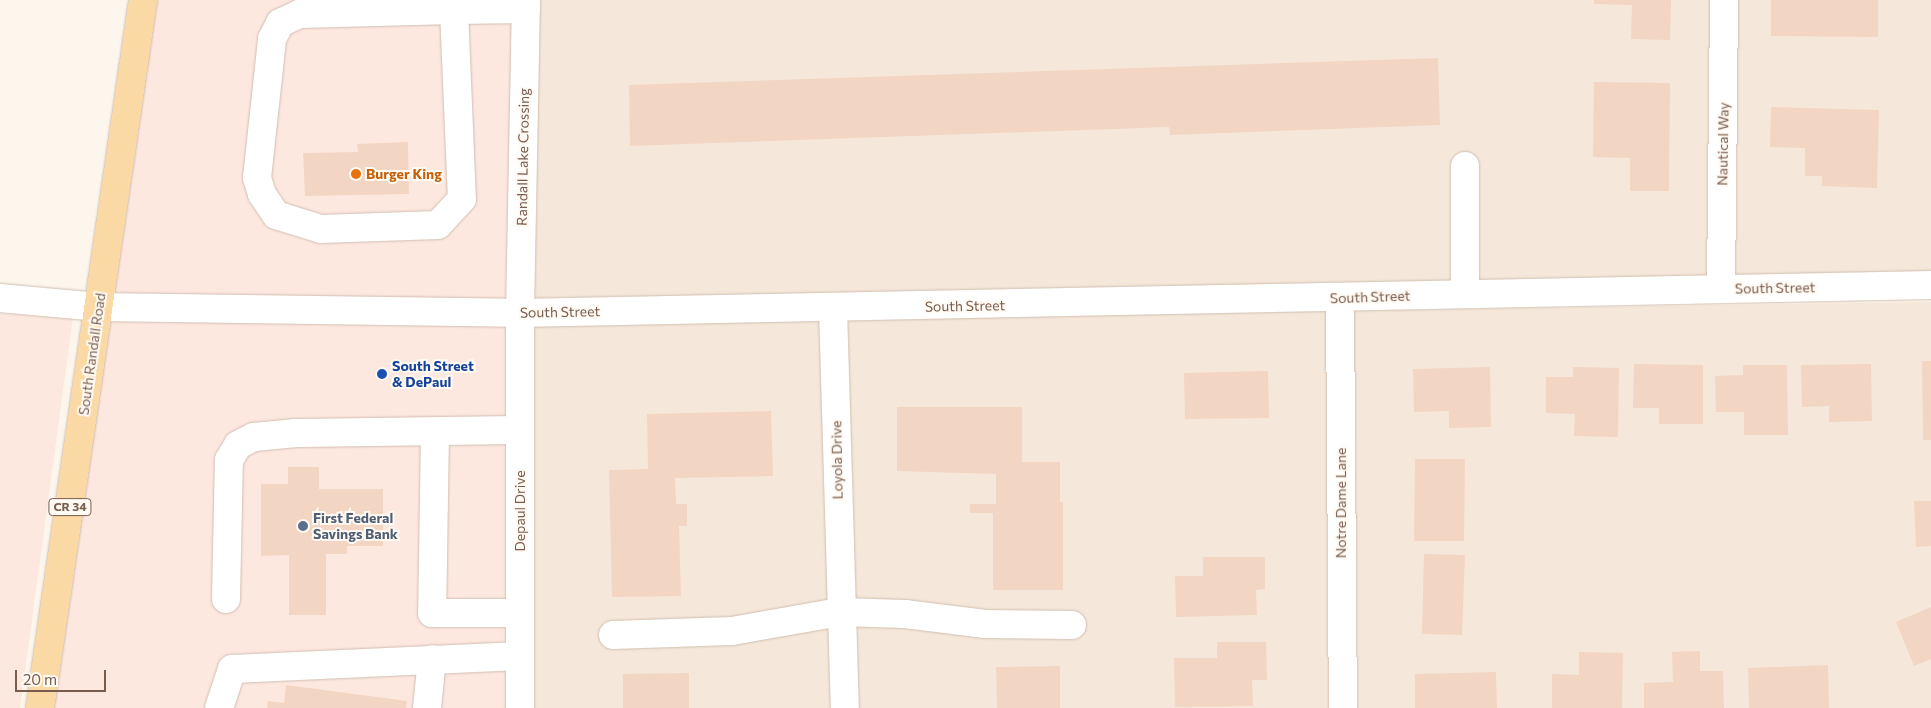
<!DOCTYPE html>
<style>
body{margin:0}
#map{position:relative;width:1931px;height:708px;overflow:hidden;background:#fdf6ec;font-family:Commissioner,sans-serif}
div>[style]{position:absolute}
.residential>*{inset:0;background:#f5e8da}
.commercial>*{inset:0;background:#fde8e0}
.building>*{inset:0;background:#f3d5c3}
.roads{filter:drop-shadow(0 0 1px #d1beb0) drop-shadow(0 0 1px #d1beb0)}
.minor>*{height:28px;margin:-14px;padding:0 14px;transform-origin:14px;border-radius:14px;background:#fff}
.major>*{height:28px;margin:-14px;padding:0 14px;transform-origin:14px;border-radius:14px;background:#fbd9a5}
.dots>*{width:14px;height:14px;translate:-50% -50%;box-sizing:border-box;border:2px solid #fffaf3;border-radius:50%}
span{translate:-50% -50%;white-space:nowrap;text-align:center;line-height:1.15;-webkit-text-stroke:4px #fffaf3;paint-order:stroke}
.shield-label span{padding:1px 4px;background:#fffaf3;border:1px solid;border-radius:4px;-webkit-text-stroke-width:0}
.shield-label{font-size:12px;color:#7a5c4d;font-weight:700}
.street-label{font-size:14px;color:#7a5c4d}
.food-label{font-size:14px;color:#c56008;font-weight:700}
.left{translate:0 -50%;text-align:left}
.transit-label{font-size:14px;color:#164399;font-weight:700}
.service-label{font-size:14px;color:#4e5e75;font-weight:700}
.scale{position:absolute;left:15px;top:670px;width:91px;height:22px;box-sizing:border-box;border:2px solid #7a5c4d;border-top:0;padding-left:6px;font-size:15px;line-height:18px;white-space:nowrap;color:#7a5c4d;-webkit-text-stroke:4px #fffaf3;paint-order:stroke}
</style>
<div id="map">
<div class="residential">
<div style="clip-path:polygon(539px 0,1931px 0,1931px 277px,532px 298px)"></div>
<div style="clip-path:polygon(1931px 302px,1931px 708px,532px 708px,530px 323px)"></div>
</div>
<div class="commercial">
<div style="clip-path:polygon(154px 0,514px 0,511px 303px,111px 299px)"></div>
<div style="clip-path:polygon(0 314px,73px 317px,20px 708px,0 708px)"></div>
<div style="clip-path:polygon(107px 320px,507px 323px,525px 708px,54px 708px)"></div>
</div>
<div class="building">
<div style="clip-path:polygon(1594px 0,1671px 0,1670px 40px,1631px 39px,1632px 5px,1594px 4px)"></div>
<div style="clip-path:polygon(1771px 0,1878px 0,1878px 37px,1771px 36px)"></div>
<div style="clip-path:polygon(1438px 58px,1440px 125px,1170px 135px,1169px 127px,630px 146px,629px 85px)"></div>
<div style="clip-path:polygon(1594px 82px,1670px 83px,1669px 191px,1630px 191px,1630px 158px,1593px 157px)"></div>
<div style="clip-path:polygon(1771px 107px,1879px 110px,1877px 188px,1822px 186px,1822px 176px,1805px 176px,1805px 148px,1770px 147px)"></div>
<div style="clip-path:polygon(408px 142px,409px 194px,305px 196px,303px 153px,358px 152px,357px 144px)"></div>
<div style="clip-path:polygon(1922px 361px,1931px 361px,1931px 440px,1923px 440px)"></div>
<div style="clip-path:polygon(1634px 364px,1703px 365px,1703px 424px,1659px 424px,1659px 408px,1633px 408px)"></div>
<div style="clip-path:polygon(1871px 364px,1872px 421px,1829px 422px,1829px 406px,1802px 407px,1801px 365px)"></div>
<div style="clip-path:polygon(1743px 365px,1787px 365px,1788px 435px,1744px 435px,1744px 412px,1716px 412px,1715px 376px,1743px 375px)"></div>
<div style="clip-path:polygon(1490px 367px,1491px 427px,1449px 428px,1449px 411px,1414px 412px,1413px 369px)"></div>
<div style="clip-path:polygon(1573px 367px,1619px 368px,1618px 437px,1574px 436px,1575px 414px,1546px 413px,1546px 377px,1573px 377px)"></div>
<div style="clip-path:polygon(1268px 371px,1269px 418px,1185px 419px,1184px 373px)"></div>
<div style="clip-path:polygon(897px 407px,1022px 407px,1022px 462px,1060px 462px,1060px 502px,1063px 502px,1063px 590px,993px 590px,993px 513px,970px 513px,970px 504px,996px 504px,996px 474px,897px 471px)"></div>
<div style="clip-path:polygon(771px 411px,773px 476px,675px 478px,676px 504px,687px 504px,687px 526px,679px 526px,681px 596px,612px 597px,609px 470px,648px 469px,647px 414px)"></div>
<div style="clip-path:polygon(1415px 459px,1465px 459px,1464px 541px,1414px 541px)"></div>
<div style="clip-path:polygon(288px 467px,319px 467px,319px 489px,383px 489px,383px 546px,347px 546px,347px 554px,326px 554px,326px 615px,289px 615px,289px 555px,261px 556px,261px 484px,288px 484px)"></div>
<div style="clip-path:polygon(1914px 501px,1931px 501px,1931px 546px,1916px 547px)"></div>
<div style="clip-path:polygon(1424px 554px,1465px 555px,1462px 635px,1422px 634px)"></div>
<div style="clip-path:polygon(1203px 557px,1265px 557px,1265px 589px,1256px 590px,1257px 615px,1176px 617px,1175px 576px,1203px 576px)"></div>
<div style="clip-path:polygon(1931px 607px,1931px 659px,1914px 666px,1896px 622px)"></div>
<div style="clip-path:polygon(1217px 642px,1266px 642px,1267px 680px,1252px 680px,1253px 706px,1175px 707px,1174px 658px,1217px 658px)"></div>
<div style="clip-path:polygon(1700px 651px,1700px 671px,1723px 671px,1724px 708px,1644px 708px,1644px 683px,1673px 682px,1672px 652px)"></div>
<div style="clip-path:polygon(1579px 652px,1623px 653px,1622px 708px,1552px 708px,1552px 674px,1579px 675px)"></div>
<div style="clip-path:polygon(1828px 665px,1829px 708px,1749px 708px,1748px 668px)"></div>
<div style="clip-path:polygon(1060px 666px,1060px 708px,997px 708px,996px 667px)"></div>
<div style="clip-path:polygon(1496px 672px,1497px 708px,1415px 708px,1415px 674px)"></div>
<div style="clip-path:polygon(689px 673px,689px 708px,623px 708px,623px 674px)"></div>
<div style="clip-path:polygon(286px 685px,407px 701px,406px 708px,267px 708px,268px 701px,284px 703px)"></div>
</div>
<div class="roads">
<div class="minor">
<div style="left:454px;top:10px;width:189px;rotate:87.6deg"></div>
<div style="left:462px;top:199px;width:35px;rotate:133deg"></div>
<div style="left:438px;top:225px;width:117px;rotate:178deg"></div>
<div style="left:321px;top:229px;width:47px;rotate:-162.7deg"></div>
<div style="left:276px;top:215px;width:25px;rotate:-124deg"></div>
<div style="left:262px;top:194px;width:17px;rotate:-107deg"></div>
<div style="left:257px;top:178px;width:140px;rotate:-83.8deg"></div>
<div style="left:272px;top:39px;width:18px;rotate:-63deg"></div>
<div style="left:280px;top:23px;width:21px;rotate:-25deg"></div>
<div style="left:299px;top:14px;width:155px;rotate:-1.5deg"></div>
<div style="left:454px;top:10px;width:72px;rotate:-0.8deg"></div>
<div style="left:1465px;top:166px;width:127px;rotate:90deg"></div>
<div style="left:1721px;top:289px;width:289px;rotate:-89.4deg"></div>
<div style="left:0;top:298px;width:99px;rotate:5.2deg"></div>
<div style="left:99px;top:307px;width:421px;rotate:0.8deg"></div>
<div style="left:520px;top:313px;width:1411px;rotate:-1.14deg"></div>
<div style="left:1340px;top:298px;width:410px;rotate:89.6deg"></div>
<div style="left:833px;top:309px;width:399px;rotate:88.3deg"></div>
<div style="left:435px;top:431px;width:182px;rotate:90.9deg"></div>
<div style="left:432px;top:613px;width:88px"></div>
<div style="left:226px;top:599px;width:139px;rotate:-88.8deg"></div>
<div style="left:229px;top:460px;width:17px;rotate:-59deg"></div>
<div style="left:238px;top:445px;width:18px;rotate:-27deg"></div>
<div style="left:254px;top:437px;width:42px;rotate:-5.4deg"></div>
<div style="left:296px;top:433px;width:224px;rotate:-0.8deg"></div>
<div style="left:613px;top:635px;width:119px;rotate:-1.9deg"></div>
<div style="left:732px;top:631px;width:110px;rotate:-10deg"></div>
<div style="left:840px;top:612px;width:65px;rotate:1.8deg"></div>
<div style="left:905px;top:614px;width:81px;rotate:7.1deg"></div>
<div style="left:985px;top:624px;width:87px;rotate:0.7deg"></div>
<div style="left:219px;top:708px;width:41px;rotate:-71.6deg"></div>
<div style="left:232px;top:669px;width:288px;rotate:-2.6deg"></div>
<div style="left:427px;top:708px;width:49px;rotate:-84.2deg"></div>
<div style="left:520px;top:708px;width:395px;rotate:-90deg"></div>
<div style="left:520px;top:313px;width:313px;rotate:-88.9deg"></div>
</div>
<div class="major">
<div style="left:40px;top:708px;width:715px;rotate:-81.72deg"></div>
</div>
</div>
<div class="dots">
<div style="left:356px;top:174px;background:#e8710a"></div>
<div style="left:382px;top:374px;background:#1a4fb4"></div>
<div style="left:303px;top:526px;background:#5c6f8a"></div>
</div>
<div class="shield-label">
<span style="left:70px;top:507px">CR 34</span>
</div>
<div class="street-label">
<span style="left:1723px;top:144px;rotate:-89deg">Nautical Way</span>
<span style="left:523px;top:157px;rotate:-89deg">Randall Lake Crossing</span>
<span style="left:1775px;top:288px;rotate:-1deg">South Street</span>
<span style="left:1370px;top:297px;rotate:-2deg">South Street</span>
<span style="left:965px;top:306px;rotate:-1deg">South Street</span>
<span style="left:560px;top:312px;rotate:-1deg">South Street</span>
<span style="left:92px;top:354px;rotate:-82deg">South Randall Road</span>
<span style="left:837px;top:460px;rotate:-91deg">Loyola Drive</span>
<span style="left:1341px;top:503px;rotate:-90deg">Notre Dame Lane</span>
<span style="left:520px;top:511px;rotate:-90deg">Depaul Drive</span>
</div>
<div class="food-label">
<span class="left" style="left:366px;top:174px">Burger King</span>
</div>
<div class="transit-label">
<span class="left" style="left:392px;top:374px">South Street<br>&amp; DePaul</span>
</div>
<div class="service-label">
<span class="left" style="left:313px;top:526px">First Federal<br>Savings Bank</span>
</div>
<div class="scale">20 m</div>
</div>
